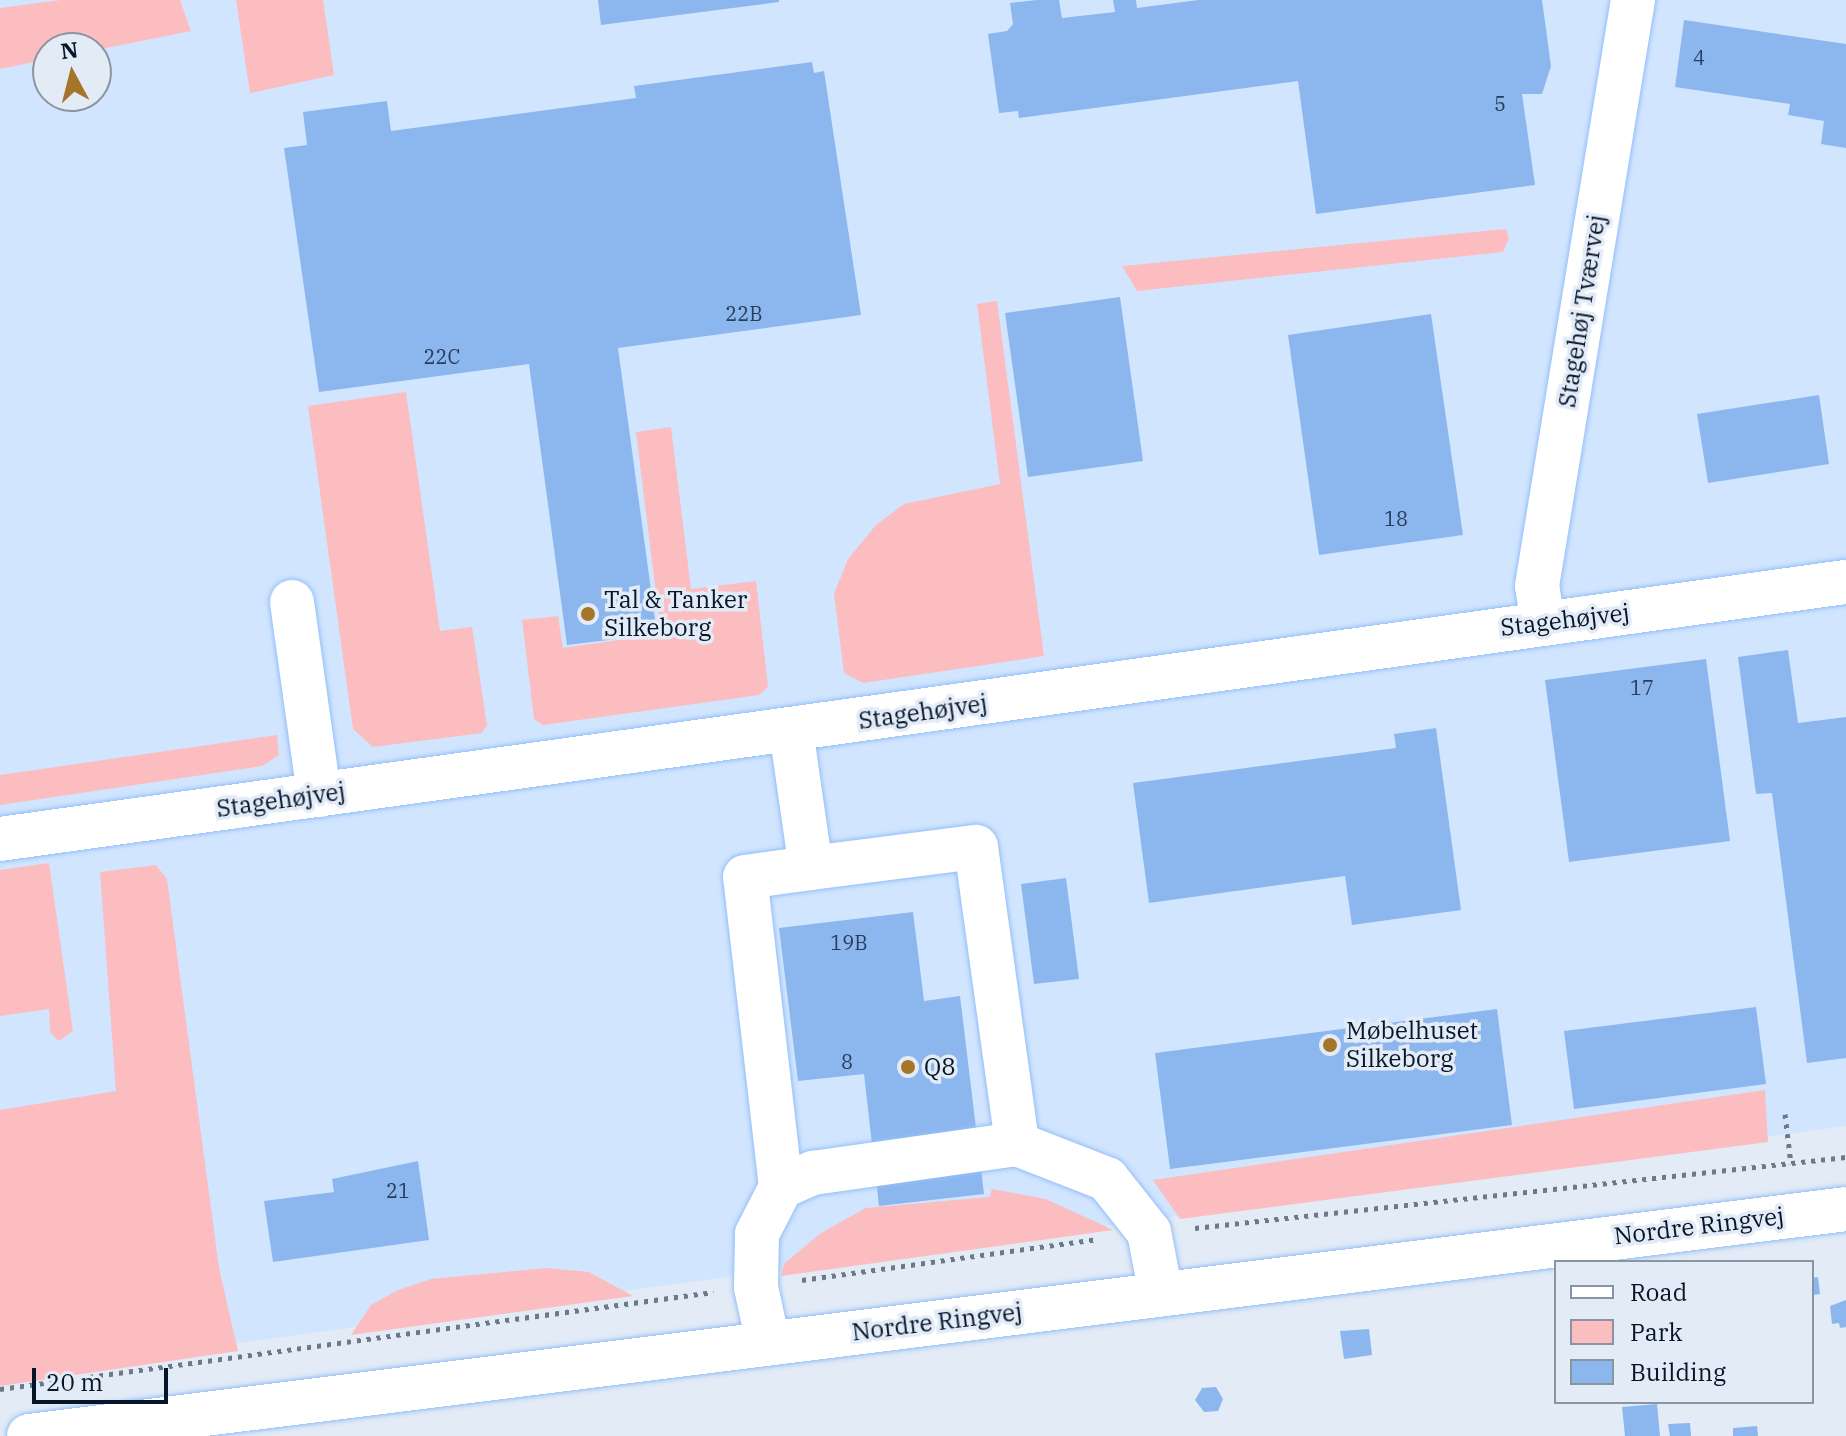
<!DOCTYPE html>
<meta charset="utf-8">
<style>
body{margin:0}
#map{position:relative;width:1846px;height:1436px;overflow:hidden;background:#e2ebf6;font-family:"IBM Plex Serif",serif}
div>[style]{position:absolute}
.built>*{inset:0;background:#d1e5ff}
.green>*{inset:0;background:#fcbdc0}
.building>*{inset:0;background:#8cb7ee}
.path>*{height:5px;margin-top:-2.5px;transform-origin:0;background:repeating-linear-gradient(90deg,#6d7989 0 4px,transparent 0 10px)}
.roads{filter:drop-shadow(0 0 2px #94bff7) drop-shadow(0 0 2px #94bff7)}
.minor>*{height:44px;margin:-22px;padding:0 22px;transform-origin:22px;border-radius:22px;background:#fff}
.major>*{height:44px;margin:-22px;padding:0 22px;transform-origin:22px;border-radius:22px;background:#fff}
.dots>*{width:22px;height:22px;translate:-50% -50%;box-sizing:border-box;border:4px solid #e2ebf6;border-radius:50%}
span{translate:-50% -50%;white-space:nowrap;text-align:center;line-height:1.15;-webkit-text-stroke:7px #e2ebf6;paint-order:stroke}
.number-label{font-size:20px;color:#283e5a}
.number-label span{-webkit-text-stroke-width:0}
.street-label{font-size:24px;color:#061529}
.poi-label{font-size:24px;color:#061529}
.left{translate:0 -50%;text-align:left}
.legend{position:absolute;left:1554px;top:1260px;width:260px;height:144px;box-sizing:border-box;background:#e2ebf6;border:2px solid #8a95a4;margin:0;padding:10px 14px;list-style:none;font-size:24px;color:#061529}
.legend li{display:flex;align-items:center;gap:16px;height:40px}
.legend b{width:40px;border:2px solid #8a95a4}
.north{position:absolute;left:32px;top:32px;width:80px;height:80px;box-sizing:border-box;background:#e2ebf6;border:2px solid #8a95a4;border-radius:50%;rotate:353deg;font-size:22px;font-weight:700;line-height:32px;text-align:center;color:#061529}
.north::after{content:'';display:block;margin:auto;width:28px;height:36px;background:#a57529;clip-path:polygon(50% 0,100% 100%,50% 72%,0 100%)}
.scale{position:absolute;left:32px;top:1368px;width:136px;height:36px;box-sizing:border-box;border:4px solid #061529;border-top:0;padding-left:10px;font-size:24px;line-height:28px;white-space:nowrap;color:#061529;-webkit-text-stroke:6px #e2ebf6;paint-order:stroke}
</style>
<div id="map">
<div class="built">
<div style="clip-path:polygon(evenodd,0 0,1846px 0,1846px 1126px,0 1375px,0 0,48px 48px,96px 48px,96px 96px,48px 96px,48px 48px)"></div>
</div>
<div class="green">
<div style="clip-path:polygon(61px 0,180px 0,191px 31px,96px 50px,48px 48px,48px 59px,0 69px,0 8px)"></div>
<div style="clip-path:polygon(236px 0,323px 0,334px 75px,250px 93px)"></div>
<div style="clip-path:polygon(1506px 229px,1509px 238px,1503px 252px,1137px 291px,1122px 266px)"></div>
<div style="clip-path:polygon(997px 301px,1044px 656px,863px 683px,844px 673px,834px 594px,848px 559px,876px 525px,904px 504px,1000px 484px,977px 304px)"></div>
<div style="clip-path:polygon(406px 392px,440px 631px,472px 627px,487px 725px,482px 733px,373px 747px,353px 729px,308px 406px)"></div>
<div style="clip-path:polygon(671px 427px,691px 589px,756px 581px,768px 687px,759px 695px,543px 725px,534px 719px,522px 620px,558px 616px,563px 648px,661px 634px,636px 432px)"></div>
<div style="clip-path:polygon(277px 735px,279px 755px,262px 766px,0 805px,0 775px)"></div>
<div style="clip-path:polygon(49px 863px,73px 1031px,59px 1041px,50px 1032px,49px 1009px,0 1016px,0 870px)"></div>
<div style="clip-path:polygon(156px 865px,167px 879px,219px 1268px,238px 1351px,0 1386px,0 1110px,116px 1091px,100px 872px)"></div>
<div style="clip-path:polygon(1765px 1090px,1768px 1142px,1180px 1219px,1153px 1180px)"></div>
<div style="clip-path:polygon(992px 1189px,1046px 1199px,1113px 1230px,781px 1276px,784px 1264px,821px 1233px,866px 1208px,989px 1197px)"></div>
<div style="clip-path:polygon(546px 1268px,589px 1272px,633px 1296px,351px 1335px,371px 1305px,398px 1290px,431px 1279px)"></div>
</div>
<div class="building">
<div style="clip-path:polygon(598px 0,779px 0,779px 2px,601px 25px)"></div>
<div style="clip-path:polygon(1037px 0,1059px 0,1062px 18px,1115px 12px,1113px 0,1136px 0,1137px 8px,1198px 0,1542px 0,1551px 66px,1542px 94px,1522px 94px,1535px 185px,1316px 214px,1298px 81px,1019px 118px,1018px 111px,999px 113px,988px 34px,1007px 31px,1013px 24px,1010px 3px)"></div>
<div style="clip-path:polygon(1684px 20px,1846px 44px,1846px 148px,1821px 144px,1824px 121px,1788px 115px,1790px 104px,1675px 87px)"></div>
<div style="clip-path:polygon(812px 62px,814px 73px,824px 71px,861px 315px,618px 348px,657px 634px,567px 645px,529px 364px,319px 392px,284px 148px,307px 145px,303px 112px,387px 101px,391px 131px,636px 98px,634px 86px)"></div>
<div style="clip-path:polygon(1120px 297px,1143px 461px,1028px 477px,1005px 313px)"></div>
<div style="clip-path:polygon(1431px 314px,1463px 535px,1319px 555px,1288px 335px)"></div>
<div style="clip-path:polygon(1819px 395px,1829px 464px,1708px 483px,1697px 414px)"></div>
<div style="clip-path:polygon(1788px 650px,1798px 723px,1846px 717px,1846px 1058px,1807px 1063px,1772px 793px,1756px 794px,1738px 657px)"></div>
<div style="clip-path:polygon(1706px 659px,1730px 841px,1569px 862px,1545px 680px)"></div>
<div style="clip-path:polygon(1436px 728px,1461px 910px,1352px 925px,1345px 876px,1149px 903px,1133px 783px,1396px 748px,1394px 734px)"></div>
<div style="clip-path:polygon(1066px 878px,1079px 979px,1034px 984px,1021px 884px)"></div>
<div style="clip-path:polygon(913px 912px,924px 1001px,960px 996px,984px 1194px,879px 1206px,864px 1074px,798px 1081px,779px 928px)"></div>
<div style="clip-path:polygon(1756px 1007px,1766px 1084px,1574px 1109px,1564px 1031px)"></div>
<div style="clip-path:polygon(1497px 1009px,1512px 1125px,1170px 1169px,1155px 1053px)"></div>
<div style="clip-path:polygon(418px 1161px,429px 1240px,273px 1262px,264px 1201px,334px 1192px,332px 1179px)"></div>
<div style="clip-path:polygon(1818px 1277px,1820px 1294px,1812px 1295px,1812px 1278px)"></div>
<div style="clip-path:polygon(1846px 1300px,1846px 1327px,1840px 1328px,1839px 1323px,1832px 1324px,1830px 1306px)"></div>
<div style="clip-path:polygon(1369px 1329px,1372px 1355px,1344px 1359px,1340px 1331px)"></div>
<div style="clip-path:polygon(1216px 1387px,1223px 1399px,1218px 1411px,1204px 1412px,1195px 1400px,1202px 1388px)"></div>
<div style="clip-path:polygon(1657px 1404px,1660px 1436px,1625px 1436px,1622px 1407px)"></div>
<div style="clip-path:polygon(1690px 1423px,1691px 1436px,1670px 1436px,1668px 1424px)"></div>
<div style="clip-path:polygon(1757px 1426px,1758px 1436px,1733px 1436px,1733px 1428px)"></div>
</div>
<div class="path">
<div style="left:1785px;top:1114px;width:50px;rotate:83.2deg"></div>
<div style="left:1195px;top:1228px;width:655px;rotate:-6.22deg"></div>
<div style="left:802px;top:1280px;width:299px;rotate:-7.9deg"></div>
<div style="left:0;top:1389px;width:720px;rotate:-7.75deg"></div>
</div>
<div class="roads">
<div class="minor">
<div style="left:292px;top:602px;width:195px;rotate:82deg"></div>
<div style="left:1543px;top:623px;width:37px;rotate:-99deg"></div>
<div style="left:1537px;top:586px;width:594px;rotate:-80.7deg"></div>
<div style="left:791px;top:730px;width:139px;rotate:81.8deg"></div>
<div style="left:811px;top:868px;width:166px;rotate:-7.3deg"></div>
<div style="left:976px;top:847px;width:300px;rotate:82.1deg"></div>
<div style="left:0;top:839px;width:1864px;rotate:-7.93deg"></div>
<div style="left:781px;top:1187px;width:312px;rotate:-96.6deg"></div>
<div style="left:745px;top:877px;width:67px;rotate:-7.8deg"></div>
<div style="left:768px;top:1343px;width:57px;rotate:-102.1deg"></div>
<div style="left:756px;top:1287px;width:53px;rotate:-88.9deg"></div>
<div style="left:757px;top:1234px;width:53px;rotate:-62.9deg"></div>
<div style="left:781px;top:1187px;width:35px;rotate:-24deg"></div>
<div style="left:813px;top:1173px;width:206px;rotate:-8.1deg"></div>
<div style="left:1017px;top:1144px;width:97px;rotate:21.3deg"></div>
<div style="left:1107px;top:1179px;width:68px;rotate:51.6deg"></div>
<div style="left:1149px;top:1232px;width:63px;rotate:79deg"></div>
</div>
<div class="major">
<div style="left:29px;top:1436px;width:1831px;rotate:-7.12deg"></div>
</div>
</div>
<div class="dots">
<div style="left:588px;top:614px;background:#a57529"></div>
<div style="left:1330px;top:1045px;background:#a57529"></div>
<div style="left:908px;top:1067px;background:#a57529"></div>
</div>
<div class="number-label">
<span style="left:1699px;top:57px">4</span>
<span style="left:1500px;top:103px">5</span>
<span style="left:744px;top:313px">22B</span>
<span style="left:442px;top:356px">22C</span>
<span style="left:1396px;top:518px">18</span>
<span style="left:1642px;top:687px">17</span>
<span style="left:849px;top:942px">19B</span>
<span style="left:847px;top:1061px">8</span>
<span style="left:398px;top:1190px">21</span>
</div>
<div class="street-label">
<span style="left:1582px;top:311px;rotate:-81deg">Stagehøj Tværvej</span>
<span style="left:1565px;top:620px;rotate:-7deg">Stagehøjvej</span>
<span style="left:923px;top:712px;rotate:-8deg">Stagehøjvej</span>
<span style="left:281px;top:800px;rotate:-8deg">Stagehøjvej</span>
<span style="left:1699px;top:1226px;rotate:-7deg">Nordre Ringvej</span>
<span style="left:937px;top:1322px;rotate:-7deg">Nordre Ringvej</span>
</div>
<div class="poi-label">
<span class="left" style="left:604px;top:614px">Tal &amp; Tanker<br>Silkeborg</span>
<span class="left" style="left:1346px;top:1045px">Møbelhuset<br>Silkeborg</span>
<span class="left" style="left:924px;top:1067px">Q8</span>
</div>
<ul class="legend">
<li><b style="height:10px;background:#fff"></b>Road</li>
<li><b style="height:22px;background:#fcbdc0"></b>Park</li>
<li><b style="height:22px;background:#8cb7ee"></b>Building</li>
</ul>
<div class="north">N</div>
<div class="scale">20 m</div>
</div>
